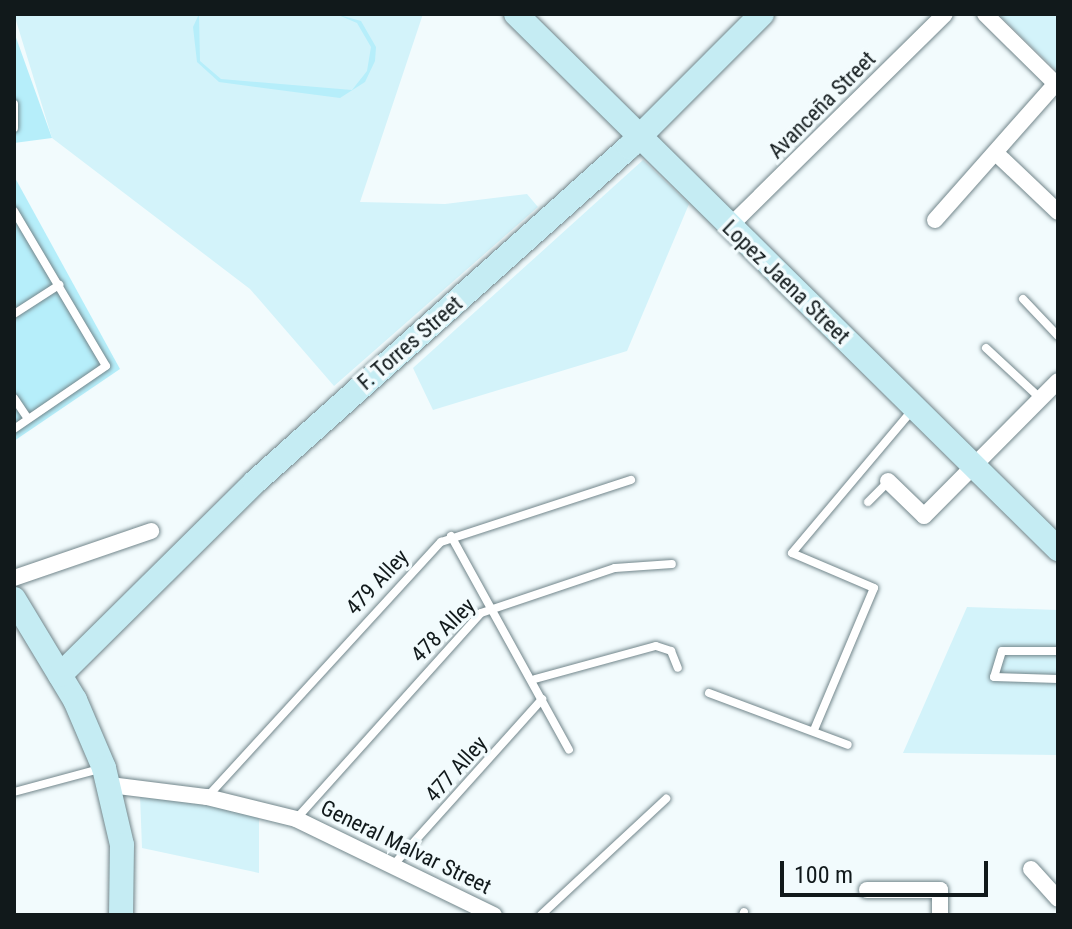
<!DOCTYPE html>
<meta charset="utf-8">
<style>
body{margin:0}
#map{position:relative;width:1072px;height:929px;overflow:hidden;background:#f2fbfd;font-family:"Roboto Condensed",sans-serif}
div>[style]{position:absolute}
.built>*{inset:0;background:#d3f3fa}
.green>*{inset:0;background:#b6eefa}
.roads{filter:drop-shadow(0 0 2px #72868b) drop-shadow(0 0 2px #72868b)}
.lane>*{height:8px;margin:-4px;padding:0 4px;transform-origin:4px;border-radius:4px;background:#fff}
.street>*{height:16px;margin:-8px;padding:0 8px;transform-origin:8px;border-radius:8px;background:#fff}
.secondary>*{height:24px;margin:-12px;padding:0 12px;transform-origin:12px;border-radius:12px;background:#c5ecf3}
span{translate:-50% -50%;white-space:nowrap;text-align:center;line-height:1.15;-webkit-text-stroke:7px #f2fbfd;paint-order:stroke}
.street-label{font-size:22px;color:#11191b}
.frame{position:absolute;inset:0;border:16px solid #11191b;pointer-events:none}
.scale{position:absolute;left:780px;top:861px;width:208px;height:36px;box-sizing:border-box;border:4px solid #11191b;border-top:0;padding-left:10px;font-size:24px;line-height:28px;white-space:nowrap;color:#11191b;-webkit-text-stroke:6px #f2fbfd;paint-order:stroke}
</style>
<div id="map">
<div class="built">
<div style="clip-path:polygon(14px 14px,423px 14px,360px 202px,445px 204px,527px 194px,538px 207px,334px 386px,250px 289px,52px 138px)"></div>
<div style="clip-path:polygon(998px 14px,1058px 14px,1058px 72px)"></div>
<div style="clip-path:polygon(643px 160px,689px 204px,627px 351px,433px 410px,413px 368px)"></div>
<div style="clip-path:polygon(967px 607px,1058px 610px,1058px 755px,903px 753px)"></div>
<div style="clip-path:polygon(140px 795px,259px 814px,259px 873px,142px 848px)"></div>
</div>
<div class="green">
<div style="clip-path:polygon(199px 14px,200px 61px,221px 79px,352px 90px,367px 71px,371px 47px,357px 23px,336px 14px,361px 21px,376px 47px,375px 61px,365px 82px,340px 98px,219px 82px,197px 62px,193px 27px)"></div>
<div style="clip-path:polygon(14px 32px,52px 138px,14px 143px)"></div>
<div style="clip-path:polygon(14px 176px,120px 369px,14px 441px)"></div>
</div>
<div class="roads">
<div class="lane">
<div style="left:14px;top:104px;width:24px;rotate:90deg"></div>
<div style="left:14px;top:211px;width:180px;rotate:59.3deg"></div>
<div style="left:106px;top:366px;width:112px;rotate:145.6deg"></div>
<div style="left:1023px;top:299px;width:51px;rotate:46.6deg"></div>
<div style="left:14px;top:314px;width:54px;rotate:-32.8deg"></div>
<div style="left:986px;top:348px;width:75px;rotate:42.8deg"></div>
<div style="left:14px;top:398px;width:25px;rotate:56deg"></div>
<div style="left:868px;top:502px;width:28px;rotate:-45deg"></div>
<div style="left:451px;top:536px;width:244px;rotate:61.1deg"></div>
<div style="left:1058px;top:651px;width:56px;rotate:180deg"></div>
<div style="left:1002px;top:651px;width:27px;rotate:107deg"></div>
<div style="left:994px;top:677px;width:64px;rotate:1.8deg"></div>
<div style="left:535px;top:679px;width:125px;rotate:-15.3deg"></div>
<div style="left:656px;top:646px;width:16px;rotate:18deg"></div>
<div style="left:671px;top:651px;width:18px;rotate:68deg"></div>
<div style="left:709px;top:693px;width:148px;rotate:20.5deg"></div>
<div style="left:814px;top:730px;width:154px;rotate:-67.1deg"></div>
<div style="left:874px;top:588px;width:89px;rotate:-156.9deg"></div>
<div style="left:792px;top:553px;width:189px;rotate:-49.9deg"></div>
<div style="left:14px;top:792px;width:89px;rotate:-15deg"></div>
<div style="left:208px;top:796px;width:345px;rotate:-47.5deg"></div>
<div style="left:441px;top:542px;width:200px;rotate:-18.1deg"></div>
<div style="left:297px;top:818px;width:275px;rotate:-48.1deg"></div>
<div style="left:481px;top:613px;width:141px;rotate:-18.6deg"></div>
<div style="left:615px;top:568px;width:57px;rotate:-4deg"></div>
<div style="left:396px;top:862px;width:219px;rotate:-48.1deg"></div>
<div style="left:541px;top:915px;width:171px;rotate:-42.9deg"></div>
<div style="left:743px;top:915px;width:3px;rotate:-72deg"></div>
</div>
<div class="street">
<div style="left:985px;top:14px;width:103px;rotate:44.6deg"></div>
<div style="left:999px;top:156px;width:81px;rotate:43.5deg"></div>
<div style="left:935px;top:220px;width:186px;rotate:-48.5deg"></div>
<div style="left:729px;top:227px;width:303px;rotate:-44.6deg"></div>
<div style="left:888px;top:481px;width:50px;rotate:44.2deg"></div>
<div style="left:924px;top:516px;width:190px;rotate:-45.2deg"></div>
<div style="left:14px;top:578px;width:145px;rotate:-18.9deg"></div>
<div style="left:110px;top:785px;width:98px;rotate:7.1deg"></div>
<div style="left:207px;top:797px;width:92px;rotate:13.9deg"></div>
<div style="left:296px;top:819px;width:220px;rotate:25.9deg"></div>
<div style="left:1031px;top:869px;width:40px;rotate:48deg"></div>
<div style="left:867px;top:890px;width:73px"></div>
<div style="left:940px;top:890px;width:25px;rotate:90deg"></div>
</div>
<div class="secondary">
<div style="left:516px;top:14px;width:762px;rotate:44.63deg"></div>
<div style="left:14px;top:599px;width:118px;rotate:58.9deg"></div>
<div style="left:75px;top:700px;width:74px;rotate:66.9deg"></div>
<div style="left:104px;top:768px;width:79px;rotate:76.8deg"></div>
<div style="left:122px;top:845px;width:70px;rotate:90.8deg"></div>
<div style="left:60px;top:675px;width:274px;rotate:-44.7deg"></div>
<div style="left:255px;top:482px;width:502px;rotate:-41.85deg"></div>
<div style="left:629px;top:147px;width:188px;rotate:-45deg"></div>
</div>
</div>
<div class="street-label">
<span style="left:822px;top:105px;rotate:-45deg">Avanceña Street</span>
<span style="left:786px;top:282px;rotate:44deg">Lopez Jaena Street</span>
<span style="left:410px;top:343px;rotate:-41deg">F. Torres Street</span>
<span style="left:377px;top:582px;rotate:-47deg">479 Alley</span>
<span style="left:443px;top:630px;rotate:-45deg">478 Alley</span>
<span style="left:456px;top:769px;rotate:-48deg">477 Alley</span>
<span style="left:406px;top:847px;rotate:26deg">General Malvar Street</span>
</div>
<div class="frame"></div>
<div class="scale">100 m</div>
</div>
